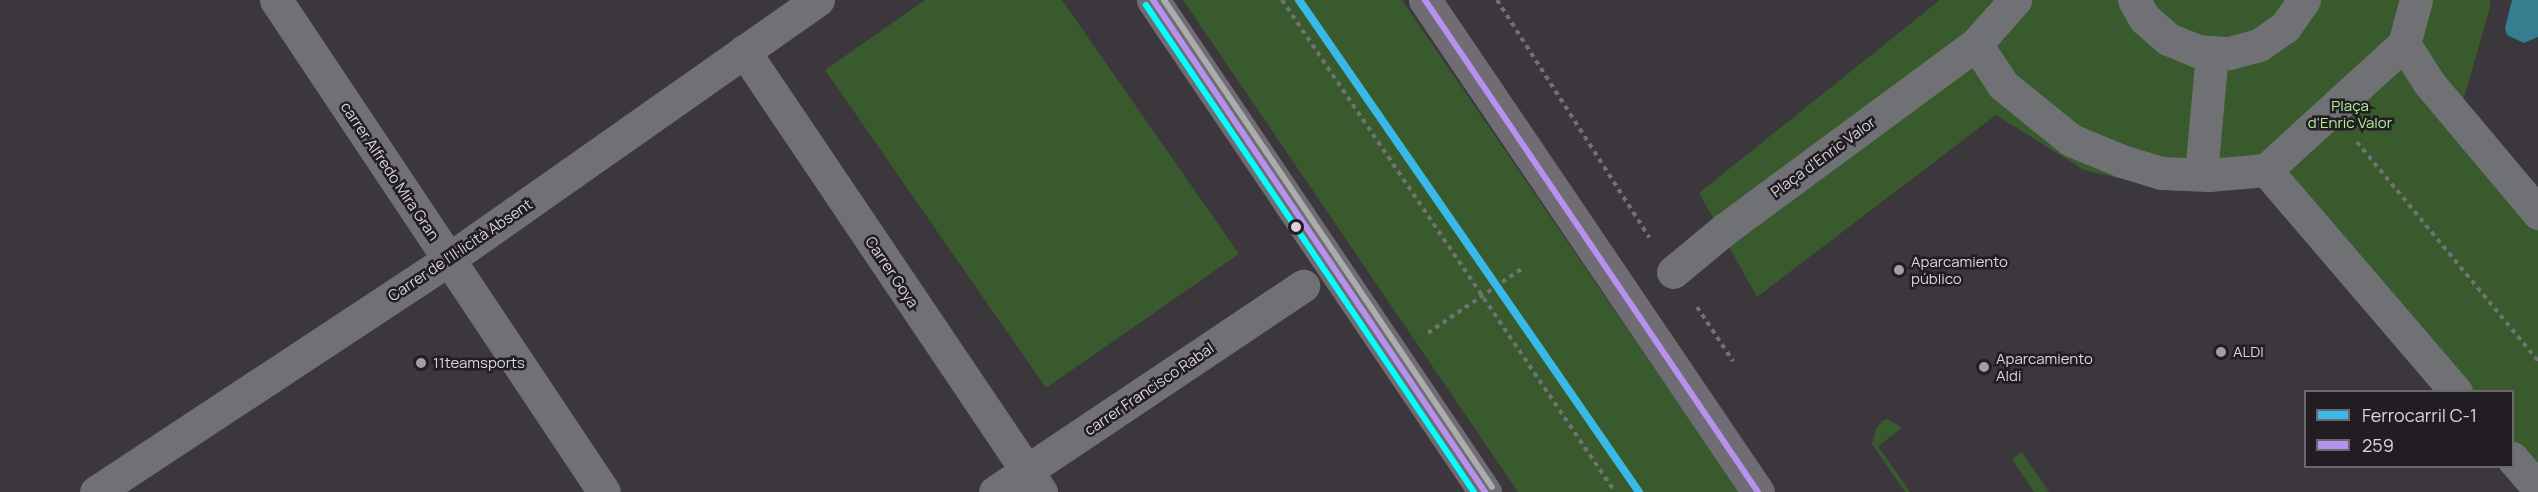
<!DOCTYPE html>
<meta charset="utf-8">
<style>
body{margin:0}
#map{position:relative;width:2538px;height:492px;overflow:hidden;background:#3c363d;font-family:Manrope,sans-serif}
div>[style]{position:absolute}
.green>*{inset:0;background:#395a2d}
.water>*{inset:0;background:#347e90}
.path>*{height:4px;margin-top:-2px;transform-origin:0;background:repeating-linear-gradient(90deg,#727275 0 4.5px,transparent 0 9px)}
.minor>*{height:33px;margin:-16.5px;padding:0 16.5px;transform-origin:16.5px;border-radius:16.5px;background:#707174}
.highway>*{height:33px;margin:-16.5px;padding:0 16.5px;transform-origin:16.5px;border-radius:16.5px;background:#6f6d73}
.bus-1>*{height:6px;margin:-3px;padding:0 3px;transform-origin:3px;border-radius:3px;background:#b791ee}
.bus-2>*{height:6px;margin:-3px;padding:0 3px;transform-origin:3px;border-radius:3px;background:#00fffd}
.bus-3>*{height:6px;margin:-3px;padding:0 3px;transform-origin:3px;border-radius:3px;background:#acacac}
.rail-1>*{height:8px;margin:-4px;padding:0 4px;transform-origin:4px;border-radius:4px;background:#3ab8e8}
.dots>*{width:16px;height:16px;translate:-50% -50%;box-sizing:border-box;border:3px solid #221d23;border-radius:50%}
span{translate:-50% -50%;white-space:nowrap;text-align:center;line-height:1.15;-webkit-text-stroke:5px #221d23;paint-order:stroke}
.park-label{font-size:15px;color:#afef97}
.street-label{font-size:15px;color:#dbd4dc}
.poi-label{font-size:15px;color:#dbd4dc}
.left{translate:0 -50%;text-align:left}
.legend{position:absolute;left:2304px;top:390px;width:210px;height:78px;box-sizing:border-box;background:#221d23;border:2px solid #6c666d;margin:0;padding:8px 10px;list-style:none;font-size:18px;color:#dbd4dc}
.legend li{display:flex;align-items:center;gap:12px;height:30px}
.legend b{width:30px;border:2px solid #6c666d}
</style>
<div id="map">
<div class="green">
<div style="clip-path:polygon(925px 0,1062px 0,1239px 254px,1046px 388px,825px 70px)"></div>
<div style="clip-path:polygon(1183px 0,1402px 0,1739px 492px,1518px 492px)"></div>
<div style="clip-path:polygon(1940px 0,2490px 0,2490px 7px,2463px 101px,2538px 194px,2538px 492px,2512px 466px,2512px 392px,2441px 391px,2260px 185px,2173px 191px,2084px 170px,1996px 115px,1757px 297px,1699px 193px)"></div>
<div style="clip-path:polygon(1888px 419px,1902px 428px,1878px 446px,1910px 492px,1905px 492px,1872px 444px,1876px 429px,1882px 421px)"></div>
<div style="clip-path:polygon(2022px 452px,2049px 492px,2034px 492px,2012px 459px)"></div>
</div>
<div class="water">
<div style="clip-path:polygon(2512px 0,2538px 0,2538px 37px,2524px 43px,2507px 35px,2505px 28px)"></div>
</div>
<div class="path">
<div style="left:1282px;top:0;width:594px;rotate:55.91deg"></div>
<div style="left:1497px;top:0;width:282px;rotate:57.3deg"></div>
<div style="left:2357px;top:142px;width:284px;rotate:50.4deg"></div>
<div style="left:1697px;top:307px;width:65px;rotate:56.3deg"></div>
<div style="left:1428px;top:333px;width:116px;rotate:-34.5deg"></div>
</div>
<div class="minor">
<div style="left:276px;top:0;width:591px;rotate:56.31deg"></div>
<div style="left:2134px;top:0;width:21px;rotate:61deg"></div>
<div style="left:2144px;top:18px;width:32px;rotate:41deg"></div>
<div style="left:2168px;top:39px;width:31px;rotate:22deg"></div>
<div style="left:2197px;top:51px;width:32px;rotate:4deg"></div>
<div style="left:2229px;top:53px;width:31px;rotate:-15deg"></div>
<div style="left:2259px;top:45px;width:32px;rotate:-35deg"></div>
<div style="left:2285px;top:27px;width:33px;rotate:-55deg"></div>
<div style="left:2416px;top:0;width:46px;rotate:105.3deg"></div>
<div style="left:2404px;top:44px;width:46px;rotate:57.3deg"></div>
<div style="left:2429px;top:83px;width:170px;rotate:50deg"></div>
<div style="left:1976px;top:44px;width:49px;rotate:56.6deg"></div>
<div style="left:2003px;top:85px;width:87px;rotate:39deg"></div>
<div style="left:2071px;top:140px;width:55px;rotate:22.4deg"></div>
<div style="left:2122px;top:161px;width:41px;rotate:17.1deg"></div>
<div style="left:2161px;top:173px;width:48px;rotate:2.4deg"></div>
<div style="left:2209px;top:175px;width:57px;rotate:-5deg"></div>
<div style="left:2266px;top:170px;width:292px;rotate:49.4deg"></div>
<div style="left:744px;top:51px;width:532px;rotate:56.04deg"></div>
<div style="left:2266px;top:170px;width:187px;rotate:-42.4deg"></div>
<div style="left:2201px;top:174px;width:122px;rotate:-84.8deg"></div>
<div style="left:1673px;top:272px;width:67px;rotate:-39.6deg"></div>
<div style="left:1725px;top:229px;width:312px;rotate:-36.4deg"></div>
<div style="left:1976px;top:44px;width:59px;rotate:-48.4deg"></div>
<div style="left:2512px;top:458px;width:40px;rotate:49deg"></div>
<div style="left:96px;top:492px;width:423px;rotate:-33.4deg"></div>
<div style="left:449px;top:259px;width:451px;rotate:-35.1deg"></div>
<div style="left:995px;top:492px;width:371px;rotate:-33.8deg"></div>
</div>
<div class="highway">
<div style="left:1153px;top:0;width:594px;rotate:55.99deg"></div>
<div style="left:1425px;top:0;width:594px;rotate:55.91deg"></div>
</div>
<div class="bus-1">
<div style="left:1153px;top:0;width:594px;rotate:55.99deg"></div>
<div style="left:1425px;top:0;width:594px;rotate:55.91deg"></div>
</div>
<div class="bus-2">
<div style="left:1146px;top:5px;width:587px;rotate:56.04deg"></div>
</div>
<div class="bus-3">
<div style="left:1164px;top:0;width:587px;rotate:56.04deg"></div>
</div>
<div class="rail-1">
<div style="left:1299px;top:0;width:598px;rotate:55.35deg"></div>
</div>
<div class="dots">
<div style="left:1296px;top:227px;background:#dbd4dc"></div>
<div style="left:1899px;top:270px;background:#a39da4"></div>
<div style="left:2221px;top:352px;background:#a39da4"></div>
<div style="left:421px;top:363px;background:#a39da4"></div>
<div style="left:1984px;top:367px;background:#a39da4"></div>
</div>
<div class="park-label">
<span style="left:2350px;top:114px">Plaça<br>d'Enric Valor</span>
</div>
<div class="street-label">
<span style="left:1823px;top:157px;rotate:-36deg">Plaça d'Enric Valor</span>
<span style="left:390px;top:171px;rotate:56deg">carrer Alfredo Mira Gran</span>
<span style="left:460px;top:250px;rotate:-34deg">Carrer de l'Il·licità Absent</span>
<span style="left:892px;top:272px;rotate:56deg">Carrer Goya</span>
<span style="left:1149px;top:389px;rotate:-34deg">carrer Francisco Rabal</span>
</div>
<div class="poi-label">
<span class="left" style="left:1911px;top:270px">Aparcamiento<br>público</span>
<span class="left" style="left:2233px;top:352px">ALDI</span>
<span class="left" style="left:1996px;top:367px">Aparcamiento<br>Aldi</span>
<span class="left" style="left:433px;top:363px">11teamsports</span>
</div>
<ul class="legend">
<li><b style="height:8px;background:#3ab8e8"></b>Ferrocarril C-1</li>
<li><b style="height:8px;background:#b791ee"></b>259</li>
</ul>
</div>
